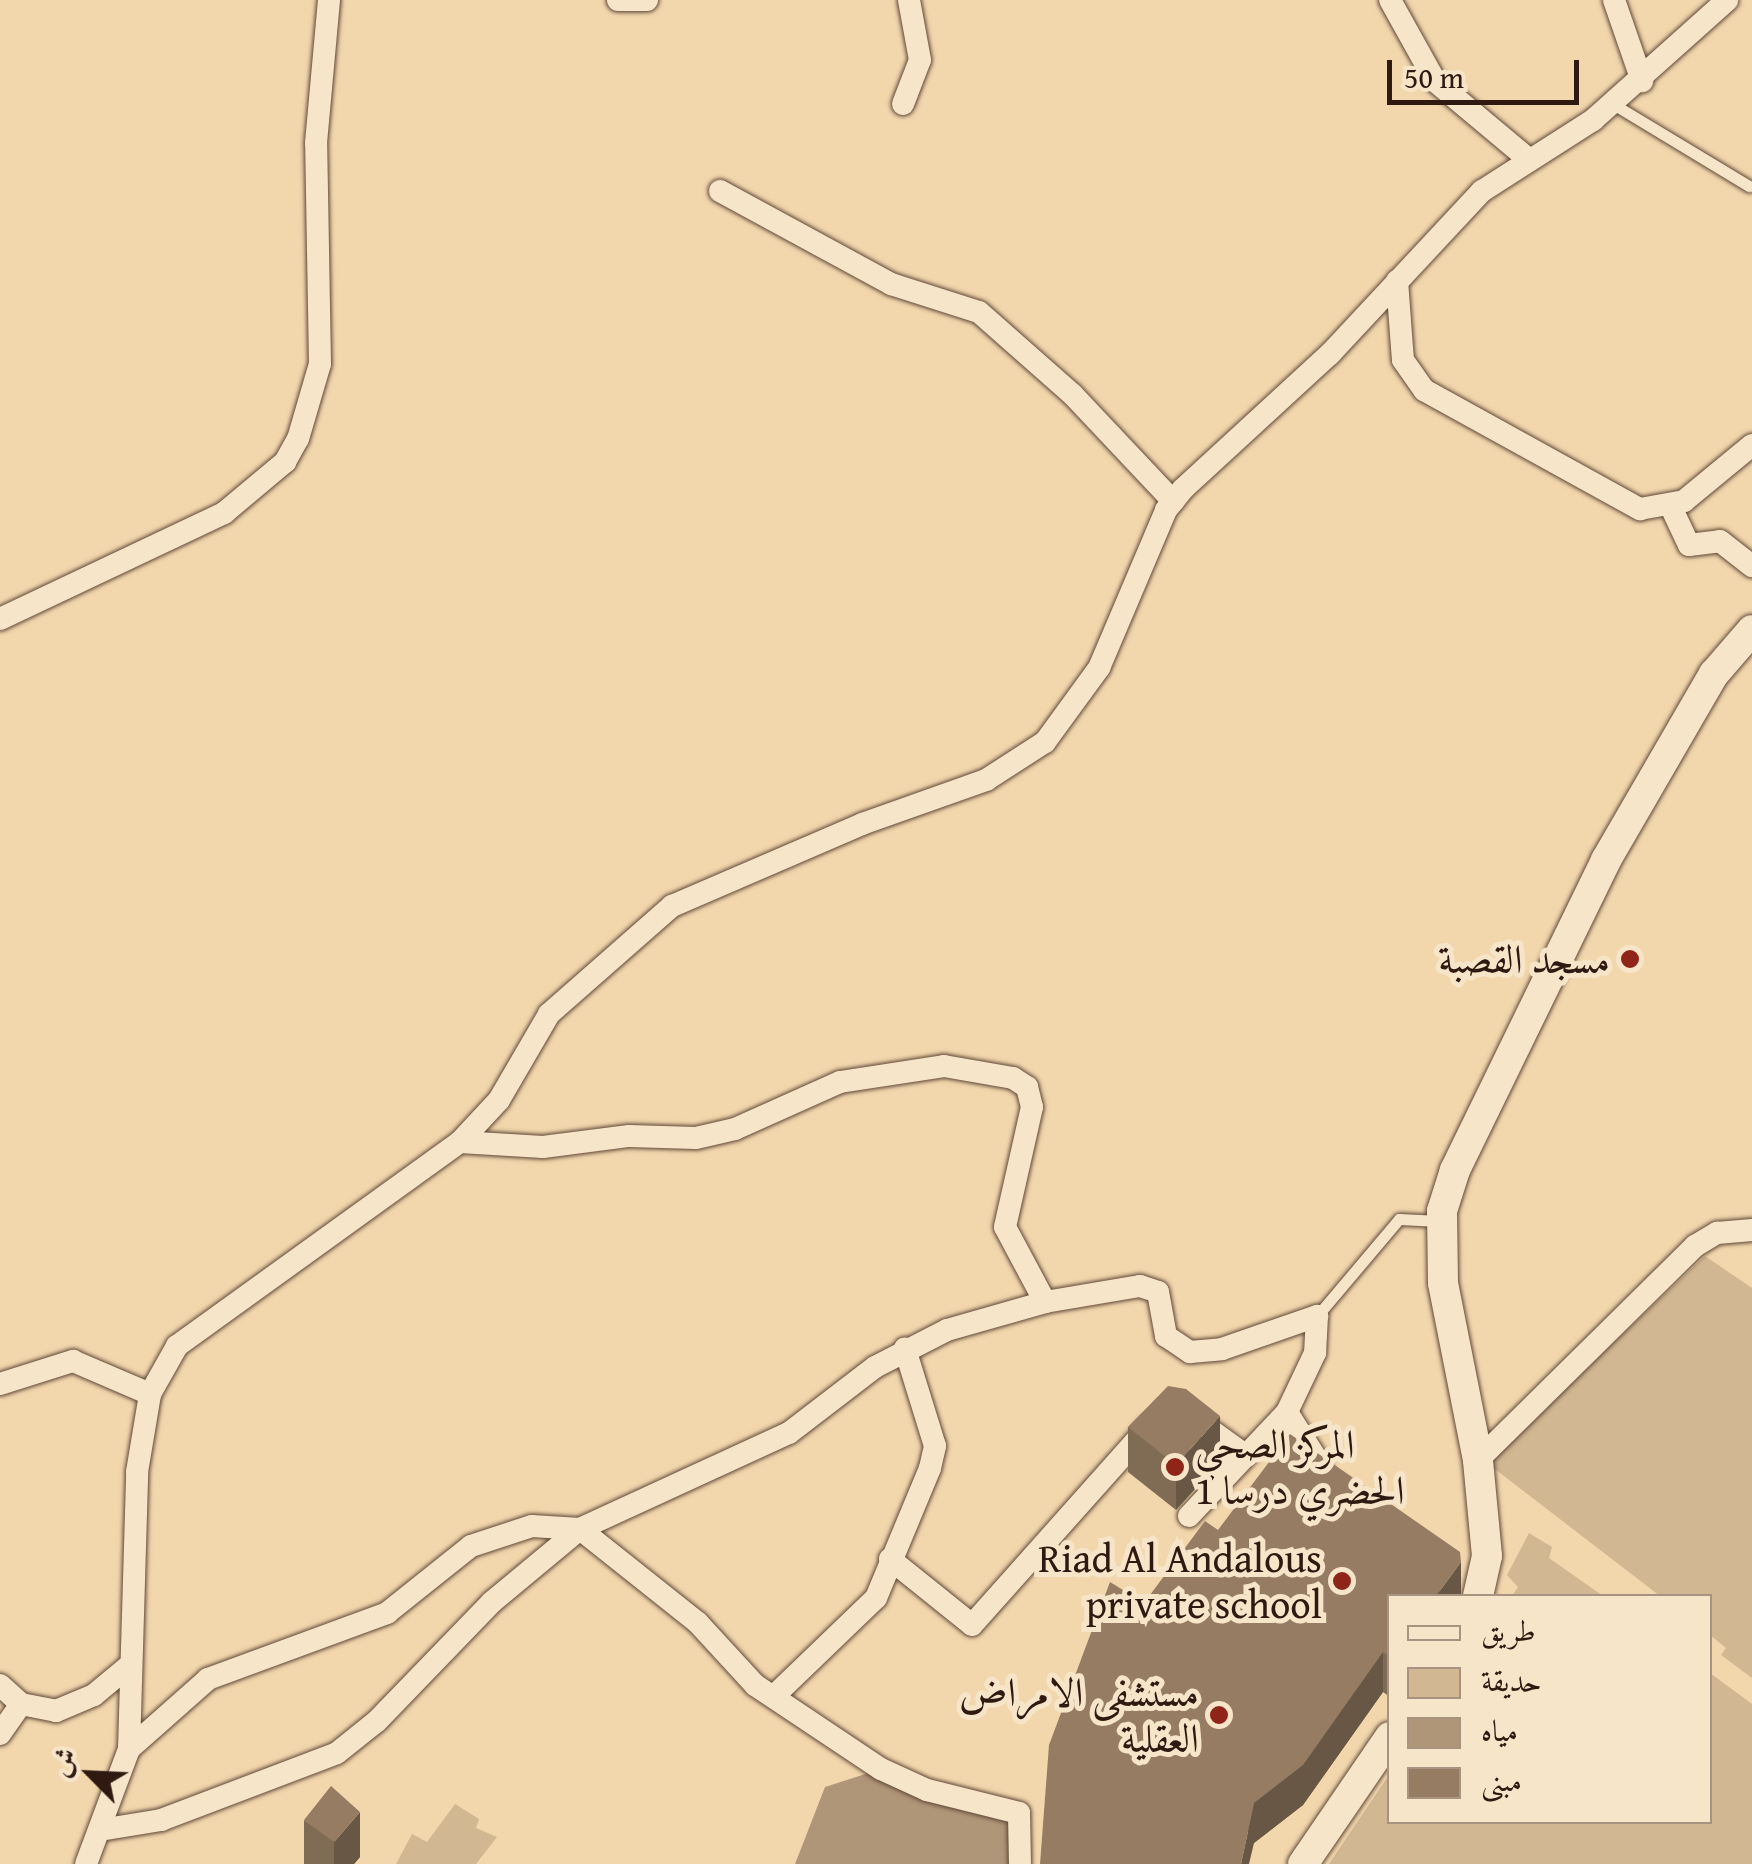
<!DOCTYPE html>
<meta charset="utf-8">
<style>
body{margin:0}
#map{position:relative;width:1752px;height:1864px;overflow:hidden;background:#f2d7ad;font-family:"Gentium Book Plus",Amiri,serif}
div>[style]{position:absolute}
.green>*{inset:0;background:#d1b792}
.water>*{inset:0;background:#b09678}
.roads{filter:drop-shadow(0 0 2px #604838) drop-shadow(0 0 2px #604838)}
.lane>*{height:11px;margin:-5.5px;padding:0 5.5px;transform-origin:5.5px;border-radius:5.5px;background:#f7e5ca}
.street>*{height:22px;margin:-11px;padding:0 11px;transform-origin:11px;border-radius:11px;background:#f7e5ca}
.secondary>*{height:30px;margin:-15px;padding:0 15px;transform-origin:15px;border-radius:15px;background:#f7e5ca}
.wall>*{inset:0;background:#806b54}
.shaded-wall>*{inset:0;background:#685745}
.building>*{inset:0;background:#957c62}
.dots>*{width:28px;height:28px;translate:-50% -50%;box-sizing:border-box;border:5px solid #f7e5ca;border-radius:50%}
span{translate:-50% -50%;white-space:nowrap;text-align:center;line-height:1.15;-webkit-text-stroke:10px #f7e5ca;paint-order:stroke}
.poi-label{font-size:40px;color:#301911}
.right{translate:-100% -50%;text-align:right}
.left{translate:0 -50%;text-align:left}
.legend{position:absolute;left:1387px;top:1594px;width:325px;height:230px;box-sizing:border-box;background:#f7e5ca;border:2px solid #a79380;margin:0;padding:12px 18px;list-style:none;font-size:30px;color:#301911}
.legend li{display:flex;align-items:center;gap:20px;height:50px}
.legend b{width:50px;border:2px solid #a79380}
.north{position:absolute;left:40px;top:1724px;width:100px;height:100px;-webkit-text-stroke:8px #f7e5ca;paint-order:stroke;rotate:294deg;font-size:28px;font-weight:700;line-height:40px;text-align:center;color:#301911}
.north::after{content:'';display:block;margin:auto;width:35px;height:45px;background:#301911;clip-path:polygon(50% 0,100% 100%,50% 72%,0 100%)}
.scale{position:absolute;left:1387px;top:60px;width:192px;height:45px;box-sizing:border-box;border:5px solid #301911;border-top:0;padding-left:12px;font-size:30px;line-height:35px;white-space:nowrap;color:#301911;-webkit-text-stroke:8px #f7e5ca;paint-order:stroke}
</style>
<div id="map">
<div class="green">
<div style="clip-path:polygon(1705px 1256px,1752px 1288px,1752px 1678px,1721px 1655px,1726px 1648px,1710px 1635px,1710px 1596px,1660px 1596px,1487px 1463px)"></div>
<div style="clip-path:polygon(1529px 1533px,1552px 1547px,1549px 1558px,1603px 1596px,1512px 1596px,1518px 1587px,1507px 1575px)"></div>
<div style="clip-path:polygon(1710px 1673px,1752px 1704px,1752px 1864px,1329px 1864px,1389px 1775px,1390px 1822px,1710px 1822px)"></div>
<div style="clip-path:polygon(455px 1804px,479px 1819px,476px 1828px,497px 1837px,476px 1864px,396px 1864px,412px 1834px,427px 1842px)"></div>
</div>
<div class="water">
<div style="clip-path:polygon(881px 1769px,1019px 1813px,1015px 1864px,795px 1864px,825px 1787px)"></div>
</div>
<div class="roads">
<div class="lane">
<div style="left:1613px;top:104px;width:159px;rotate:31.1deg"></div>
<div style="left:1317px;top:1316px;width:127px;rotate:-49.8deg"></div>
<div style="left:1399px;top:1219px;width:41px;rotate:2.8deg"></div>
</div>
<div class="street">
<div style="left:618px;top:0;width:29px"></div>
<div style="left:1390px;top:0;width:93px;rotate:60.9deg"></div>
<div style="left:1435px;top:81px;width:120px;rotate:39.9deg"></div>
<div style="left:1614px;top:0;width:86px;rotate:70.9deg"></div>
<div style="left:903px;top:104px;width:47px;rotate:-68.9deg"></div>
<div style="left:920px;top:60px;width:61px;rotate:-100.4deg"></div>
<div style="left:720px;top:191px;width:195px;rotate:28.5deg"></div>
<div style="left:891px;top:284px;width:92px;rotate:17.7deg"></div>
<div style="left:979px;top:312px;width:125px;rotate:41.4deg"></div>
<div style="left:1073px;top:395px;width:146px;rotate:46.7deg"></div>
<div style="left:1397px;top:281px;width:79px;rotate:85.7deg"></div>
<div style="left:1403px;top:360px;width:37px;rotate:55deg"></div>
<div style="left:1424px;top:390px;width:247px;rotate:28.9deg"></div>
<div style="left:1640px;top:509px;width:45px;rotate:-10.3deg"></div>
<div style="left:1684px;top:501px;width:88px;rotate:-39.5deg"></div>
<div style="left:1671px;top:507px;width:42px;rotate:64.7deg"></div>
<div style="left:1689px;top:545px;width:31px;rotate:-7deg"></div>
<div style="left:1720px;top:541px;width:41px;rotate:38deg"></div>
<div style="left:0;top:619px;width:248px;rotate:-25.3deg"></div>
<div style="left:224px;top:513px;width:80px;rotate:-39.9deg"></div>
<div style="left:285px;top:462px;width:26px;rotate:-61deg"></div>
<div style="left:298px;top:439px;width:78px;rotate:-73.7deg"></div>
<div style="left:320px;top:364px;width:221px;rotate:-91deg"></div>
<div style="left:316px;top:143px;width:144px;rotate:-84.8deg"></div>
<div style="left:460px;top:1142px;width:83px;rotate:3.4deg"></div>
<div style="left:543px;top:1147px;width:87px;rotate:-7.3deg"></div>
<div style="left:629px;top:1136px;width:67px;rotate:1.7deg"></div>
<div style="left:696px;top:1138px;width:40px;rotate:-13deg"></div>
<div style="left:735px;top:1129px;width:115px;rotate:-24.1deg"></div>
<div style="left:840px;top:1082px;width:105px;rotate:-8.7deg"></div>
<div style="left:944px;top:1066px;width:70px;rotate:9.9deg"></div>
<div style="left:1013px;top:1078px;width:17px;rotate:33deg"></div>
<div style="left:1027px;top:1087px;width:21px;rotate:76deg"></div>
<div style="left:1032px;top:1107px;width:123px;rotate:102.7deg"></div>
<div style="left:1005px;top:1227px;width:85px;rotate:61.9deg"></div>
<div style="left:0;top:1384px;width:77px;rotate:-17.5deg"></div>
<div style="left:73px;top:1361px;width:84px;rotate:23.2deg"></div>
<div style="left:1195px;top:1419px;width:62px;rotate:35.8deg"></div>
<div style="left:1478px;top:1460px;width:305px;rotate:-44.6deg"></div>
<div style="left:1695px;top:1246px;width:26px;rotate:-31deg"></div>
<div style="left:1717px;top:1233px;width:35px;rotate:-5deg"></div>
<div style="left:1189px;top:1516px;width:143px;rotate:-46.7deg"></div>
<div style="left:1287px;top:1412px;width:64px;rotate:57.8deg"></div>
<div style="left:890px;top:1559px;width:105px;rotate:38.8deg"></div>
<div style="left:972px;top:1625px;width:266px;rotate:-48.3deg"></div>
<div style="left:0;top:1685px;width:28px;rotate:42deg"></div>
<div style="left:21px;top:1704px;width:36px;rotate:11deg"></div>
<div style="left:56px;top:1711px;width:41px;rotate:-22.8deg"></div>
<div style="left:94px;top:1695px;width:47px;rotate:-39.8deg"></div>
<div style="left:774px;top:1696px;width:141px;rotate:-43.9deg"></div>
<div style="left:876px;top:1598px;width:141px;rotate:-67.4deg"></div>
<div style="left:930px;top:1468px;width:23px;rotate:-77deg"></div>
<div style="left:935px;top:1446px;width:102px;rotate:-107.2deg"></div>
<div style="left:0;top:1734px;width:37px;rotate:-55deg"></div>
<div style="left:129px;top:1749px;width:106px;rotate:-41.5deg"></div>
<div style="left:208px;top:1679px;width:191px;rotate:-20.2deg"></div>
<div style="left:387px;top:1613px;width:107px;rotate:-38.6deg"></div>
<div style="left:471px;top:1546px;width:64px;rotate:-18.2deg"></div>
<div style="left:532px;top:1526px;width:48px;rotate:3.6deg"></div>
<div style="left:580px;top:1529px;width:151px;rotate:38.5deg"></div>
<div style="left:698px;top:1623px;width:84px;rotate:47.4deg"></div>
<div style="left:755px;top:1685px;width:151px;rotate:33.7deg"></div>
<div style="left:881px;top:1769px;width:51px;rotate:24.5deg"></div>
<div style="left:927px;top:1790px;width:95px;rotate:14deg"></div>
<div style="left:1019px;top:1813px;width:51px;rotate:88.9deg"></div>
<div style="left:100px;top:1830px;width:62px;rotate:-9.3deg"></div>
<div style="left:161px;top:1820px;width:188px;rotate:-20.8deg"></div>
<div style="left:337px;top:1753px;width:51px;rotate:-38.7deg"></div>
<div style="left:377px;top:1721px;width:165px;rotate:-46deg"></div>
<div style="left:492px;top:1602px;width:114px;rotate:-39.7deg"></div>
<div style="left:580px;top:1529px;width:230px;rotate:-24.7deg"></div>
<div style="left:789px;top:1433px;width:108px;rotate:-37.5deg"></div>
<div style="left:875px;top:1367px;width:81px;rotate:-27.2deg"></div>
<div style="left:947px;top:1330px;width:102px;rotate:-15.9deg"></div>
<div style="left:1045px;top:1302px;width:96px;rotate:-9.6deg"></div>
<div style="left:1140px;top:1286px;width:19px;rotate:18deg"></div>
<div style="left:1158px;top:1292px;width:45px;rotate:79.7deg"></div>
<div style="left:1166px;top:1336px;width:29px;rotate:34deg"></div>
<div style="left:1190px;top:1352px;width:32px;rotate:-5deg"></div>
<div style="left:1222px;top:1349px;width:101px;rotate:-19.2deg"></div>
<div style="left:1317px;top:1316px;width:37px;rotate:93deg"></div>
<div style="left:1315px;top:1353px;width:65px;rotate:115.4deg"></div>
<div style="left:86px;top:1864px;width:123px;rotate:-69.5deg"></div>
<div style="left:129px;top:1749px;width:277px;rotate:-88.3deg"></div>
<div style="left:137px;top:1472px;width:79px;rotate:-80.5deg"></div>
<div style="left:150px;top:1394px;width:55px;rotate:-60.6deg"></div>
<div style="left:177px;top:1346px;width:349px;rotate:-35.8deg"></div>
<div style="left:460px;top:1142px;width:57px;rotate:-47.1deg"></div>
<div style="left:499px;top:1100px;width:99px;rotate:-59.8deg"></div>
<div style="left:549px;top:1014px;width:164px;rotate:-41.3deg"></div>
<div style="left:672px;top:906px;width:207px;rotate:-23.3deg"></div>
<div style="left:862px;top:824px;width:132px;rotate:-19.5deg"></div>
<div style="left:986px;top:780px;width:70px;rotate:-32.8deg"></div>
<div style="left:1045px;top:742px;width:92px;rotate:-53.9deg"></div>
<div style="left:1099px;top:668px;width:172px;rotate:-67deg"></div>
<div style="left:1166px;top:510px;width:27px;rotate:-51deg"></div>
<div style="left:1183px;top:489px;width:200px;rotate:-42.6deg"></div>
<div style="left:1330px;top:354px;width:223px;rotate:-47deg"></div>
<div style="left:1482px;top:191px;width:132px;rotate:-32.6deg"></div>
<div style="left:1593px;top:120px;width:180px;rotate:-41.8deg"></div>
</div>
<div class="secondary">
<div style="left:1478px;top:1596px;width:41px;rotate:-77.3deg"></div>
<div style="left:1487px;top:1556px;width:96px;rotate:-95.4deg"></div>
<div style="left:1478px;top:1460px;width:180px;rotate:-101.2deg"></div>
<div style="left:1443px;top:1283px;width:72px;rotate:-90.8deg"></div>
<div style="left:1442px;top:1211px;width:43px;rotate:-72.4deg"></div>
<div style="left:1455px;top:1170px;width:345px;rotate:-64deg"></div>
<div style="left:1606px;top:860px;width:215px;rotate:-59.9deg"></div>
<div style="left:1714px;top:674px;width:58px;rotate:-49.2deg"></div>
<div style="left:1303px;top:1864px;width:154px;rotate:-55.6deg"></div>
</div>
</div>
<div class="wall">
<div style="clip-path:polygon(1128px 1427px,1220px 1461px,1176px 1510px,1128px 1472px)"></div>
<div style="clip-path:polygon(1218px 1530px,1461px 1596px,1390px 1596px,1390px 1697px,1383px 1692px,1303px 1805px,1254px 1843px,1144px 1603px)"></div>
<div style="clip-path:polygon(304px 1820px,360px 1857px,354px 1864px,304px 1864px)"></div>
</div>
<div class="shaded-wall">
<div style="clip-path:polygon(1220px 1416px,1220px 1461px,1176px 1510px,1176px 1465px)"></div>
<div style="clip-path:polygon(1461px 1562px,1461px 1596px,1436px 1596px)"></div>
<div style="clip-path:polygon(1383px 1652px,1383px 1692px,1303px 1805px,1254px 1843px,1249px 1864px,1241px 1864px,1254px 1803px)"></div>
<div style="clip-path:polygon(360px 1812px,360px 1857px,354px 1864px,334px 1864px,334px 1842px)"></div>
</div>
<div class="building">
<div style="clip-path:polygon(1168px 1386px,1186px 1389px,1220px 1416px,1176px 1465px,1128px 1427px)"></div>
<div style="clip-path:polygon(1290px 1434px,1460px 1552px,1461px 1562px,1436px 1596px,1390px 1596px,1390px 1656px,1383px 1652px,1303px 1765px,1254px 1803px,1241px 1864px,1040px 1864px,1049px 1745px,1110px 1582px,1144px 1603px,1205px 1521px,1218px 1530px)"></div>
<div style="clip-path:polygon(331px 1786px,360px 1812px,334px 1842px,304px 1820px)"></div>
</div>
<div class="dots">
<div style="left:1630px;top:959px;background:#8f2418"></div>
<div style="left:1175px;top:1467px;background:#8f2418"></div>
<div style="left:1342px;top:1581px;background:#8f2418"></div>
<div style="left:1219px;top:1715px;background:#8f2418"></div>
</div>
<div class="poi-label">
<span class="right" style="left:1610px;top:959px">مسجد القصبة</span>
<span class="left" style="left:1195px;top:1467px">المركز الصحي<br>الحضري درسا 1</span>
<span class="right" style="left:1322px;top:1581px">Riad Al Andalous<br>private school</span>
<span class="right" style="left:1199px;top:1715px">مستشفى الامراض<br>العقلية</span>
</div>
<ul class="legend">
<li><b style="height:12px;background:#f7e5ca"></b>طريق</li>
<li><b style="height:28px;background:#d1b792"></b>حديقة</li>
<li><b style="height:28px;background:#b09678"></b>مياه</li>
<li><b style="height:28px;background:#957c62"></b>مبنى</li>
</ul>
<div class="north">ش</div>
<div class="scale">50 m</div>
</div>
